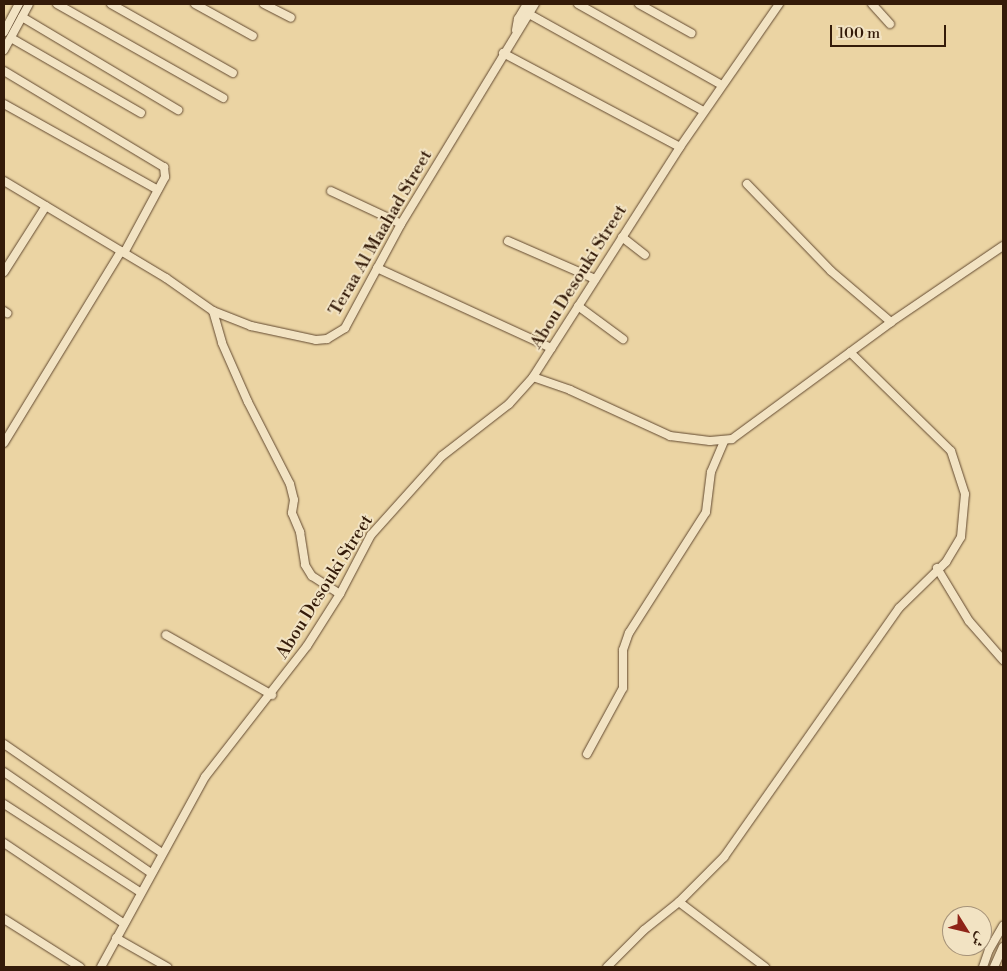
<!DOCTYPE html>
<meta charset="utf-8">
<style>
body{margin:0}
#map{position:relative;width:1007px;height:971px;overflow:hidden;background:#ebd4a3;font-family:"Libre Bodoni",Amiri,serif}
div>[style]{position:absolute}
.roads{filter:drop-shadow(0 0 1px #624930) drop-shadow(0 0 1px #624930)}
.street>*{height:8px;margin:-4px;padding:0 4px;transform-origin:4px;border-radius:4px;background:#f2e3c3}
span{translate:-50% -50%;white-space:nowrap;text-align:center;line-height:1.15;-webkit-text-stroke:4px #f2e3c3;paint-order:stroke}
.street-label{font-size:18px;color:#341b09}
.frame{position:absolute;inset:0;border:5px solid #341b09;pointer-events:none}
.north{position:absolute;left:942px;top:906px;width:50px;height:50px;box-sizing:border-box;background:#f2e3c3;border:1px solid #a69379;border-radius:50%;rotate:126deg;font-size:14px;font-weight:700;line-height:20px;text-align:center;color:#341b09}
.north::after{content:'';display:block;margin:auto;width:18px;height:22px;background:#8f2418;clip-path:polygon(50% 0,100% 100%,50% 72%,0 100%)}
.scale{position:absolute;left:830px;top:25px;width:116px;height:22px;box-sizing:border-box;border:2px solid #341b09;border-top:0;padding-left:6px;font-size:15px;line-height:18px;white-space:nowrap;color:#341b09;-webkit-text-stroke:4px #f2e3c3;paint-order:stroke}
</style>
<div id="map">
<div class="roads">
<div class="street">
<div style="left:57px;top:4px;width:191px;rotate:29.5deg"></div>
<div style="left:111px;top:4px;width:140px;rotate:29.5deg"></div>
<div style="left:195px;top:4px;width:66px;rotate:28.9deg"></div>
<div style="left:264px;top:4px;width:30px;rotate:27deg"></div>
<div style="left:578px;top:4px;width:165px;rotate:29.4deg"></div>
<div style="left:639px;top:4px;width:60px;rotate:29.1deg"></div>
<div style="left:872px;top:4px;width:27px;rotate:48deg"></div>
<div style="left:529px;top:14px;width:199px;rotate:29.1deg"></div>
<div style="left:22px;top:17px;width:182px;rotate:30.8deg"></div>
<div style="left:516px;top:30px;width:11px;rotate:-80deg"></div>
<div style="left:518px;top:19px;width:17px;rotate:-59deg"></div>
<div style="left:4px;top:32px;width:32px;rotate:-62deg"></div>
<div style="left:11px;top:38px;width:150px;rotate:30deg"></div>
<div style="left:4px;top:50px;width:52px;rotate:-61.5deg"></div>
<div style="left:503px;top:53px;width:200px;rotate:28deg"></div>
<div style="left:4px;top:71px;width:187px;rotate:31deg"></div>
<div style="left:164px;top:167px;width:10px;rotate:84deg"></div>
<div style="left:165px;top:177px;width:86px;rotate:118.3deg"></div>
<div style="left:4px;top:104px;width:176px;rotate:29.2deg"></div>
<div style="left:4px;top:181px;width:189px;rotate:30.9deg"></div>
<div style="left:166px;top:278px;width:57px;rotate:35.1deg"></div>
<div style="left:213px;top:311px;width:33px;rotate:74deg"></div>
<div style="left:222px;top:343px;width:64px;rotate:66.2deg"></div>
<div style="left:248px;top:402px;width:92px;rotate:62.9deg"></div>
<div style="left:290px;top:484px;width:16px;rotate:76deg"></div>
<div style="left:294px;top:500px;width:13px;rotate:99deg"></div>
<div style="left:292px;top:513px;width:21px;rotate:67deg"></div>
<div style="left:300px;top:532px;width:33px;rotate:81deg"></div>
<div style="left:305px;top:565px;width:13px;rotate:58deg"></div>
<div style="left:312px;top:576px;width:33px;rotate:33deg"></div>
<div style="left:747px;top:184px;width:121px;rotate:46deg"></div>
<div style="left:831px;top:271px;width:79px;rotate:40.4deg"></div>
<div style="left:331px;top:191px;width:77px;rotate:25.2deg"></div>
<div style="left:622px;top:237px;width:29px;rotate:38deg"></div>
<div style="left:508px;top:241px;width:95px;rotate:23.6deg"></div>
<div style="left:377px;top:268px;width:192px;rotate:24.7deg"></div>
<div style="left:4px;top:272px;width:78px;rotate:-57.5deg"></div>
<div style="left:578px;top:306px;width:56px;rotate:36.3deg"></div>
<div style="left:4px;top:311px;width:4px;rotate:34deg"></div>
<div style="left:213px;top:311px;width:41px;rotate:21.5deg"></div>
<div style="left:251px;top:326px;width:66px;rotate:12.2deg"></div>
<div style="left:316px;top:340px;width:11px;rotate:-5deg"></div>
<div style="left:327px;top:339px;width:21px;rotate:-31deg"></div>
<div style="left:345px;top:328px;width:118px;rotate:-61.7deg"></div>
<div style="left:401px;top:224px;width:258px;rotate:-58.7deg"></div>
<div style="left:533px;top:377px;width:39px;rotate:19deg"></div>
<div style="left:570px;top:390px;width:110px;rotate:24.7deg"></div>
<div style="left:670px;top:436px;width:40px;rotate:7.1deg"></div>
<div style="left:710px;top:441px;width:22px;rotate:-5deg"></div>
<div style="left:732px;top:439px;width:197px;rotate:-36.3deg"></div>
<div style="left:891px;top:322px;width:135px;rotate:-34.2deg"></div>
<div style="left:4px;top:443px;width:225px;rotate:-58.6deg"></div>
<div style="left:937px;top:568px;width:62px;rotate:58.9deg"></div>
<div style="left:969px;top:621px;width:52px;rotate:48.9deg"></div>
<div style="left:166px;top:635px;width:122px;rotate:29.5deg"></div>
<div style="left:4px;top:744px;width:192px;rotate:34.6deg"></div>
<div style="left:587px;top:754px;width:75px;rotate:-61.4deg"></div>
<div style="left:623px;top:688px;width:38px;rotate:-90deg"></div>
<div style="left:623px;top:650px;width:18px;rotate:-71deg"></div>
<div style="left:629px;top:633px;width:143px;rotate:-57.5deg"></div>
<div style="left:706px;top:512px;width:40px;rotate:-82.9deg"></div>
<div style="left:711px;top:472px;width:34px;rotate:-67deg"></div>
<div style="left:4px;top:772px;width:178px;rotate:34.5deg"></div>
<div style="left:4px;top:804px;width:162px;rotate:32.9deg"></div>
<div style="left:4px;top:843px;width:143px;rotate:33.9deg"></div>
<div style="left:679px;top:902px;width:64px;rotate:-45deg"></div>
<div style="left:724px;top:857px;width:304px;rotate:-54.9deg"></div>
<div style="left:899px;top:608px;width:66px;rotate:-44.4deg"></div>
<div style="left:946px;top:562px;width:29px;rotate:-59deg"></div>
<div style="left:961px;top:537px;width:43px;rotate:-84.7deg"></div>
<div style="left:965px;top:494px;width:45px;rotate:-108deg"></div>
<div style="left:951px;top:451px;width:141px;rotate:-135.6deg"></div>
<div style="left:4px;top:919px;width:90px;rotate:32.3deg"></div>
<div style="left:116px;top:938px;width:59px;rotate:29.6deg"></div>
<div style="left:101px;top:967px;width:217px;rotate:-61.3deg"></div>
<div style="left:205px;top:777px;width:166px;rotate:-52.1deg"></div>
<div style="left:307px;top:646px;width:62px;rotate:-57.6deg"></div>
<div style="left:340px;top:594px;width:67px;rotate:-62.3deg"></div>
<div style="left:371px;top:535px;width:106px;rotate:-48.1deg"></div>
<div style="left:442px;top:456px;width:85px;rotate:-37.8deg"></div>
<div style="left:509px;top:404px;width:36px;rotate:-48deg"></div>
<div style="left:533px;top:377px;width:273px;rotate:-57.4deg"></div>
<div style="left:680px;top:147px;width:174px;rotate:-55.3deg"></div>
<div style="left:607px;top:967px;width:52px;rotate:-45deg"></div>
<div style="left:644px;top:930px;width:45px;rotate:-38.7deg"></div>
<div style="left:679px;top:902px;width:108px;rotate:37.1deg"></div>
<div style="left:983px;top:967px;width:18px;rotate:-71deg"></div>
<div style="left:989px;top:950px;width:28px;rotate:-60deg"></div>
<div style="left:994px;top:967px;width:22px;rotate:-66deg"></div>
</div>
</div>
<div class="street-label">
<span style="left:381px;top:233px;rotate:-60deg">Teraa Al Maahad Street</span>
<span style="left:579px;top:277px;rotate:-58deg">Abou Desouki Street</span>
<span style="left:325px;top:587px;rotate:-58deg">Abou Desouki Street</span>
</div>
<div class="frame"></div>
<div class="north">ش</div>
<div class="scale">100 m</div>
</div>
